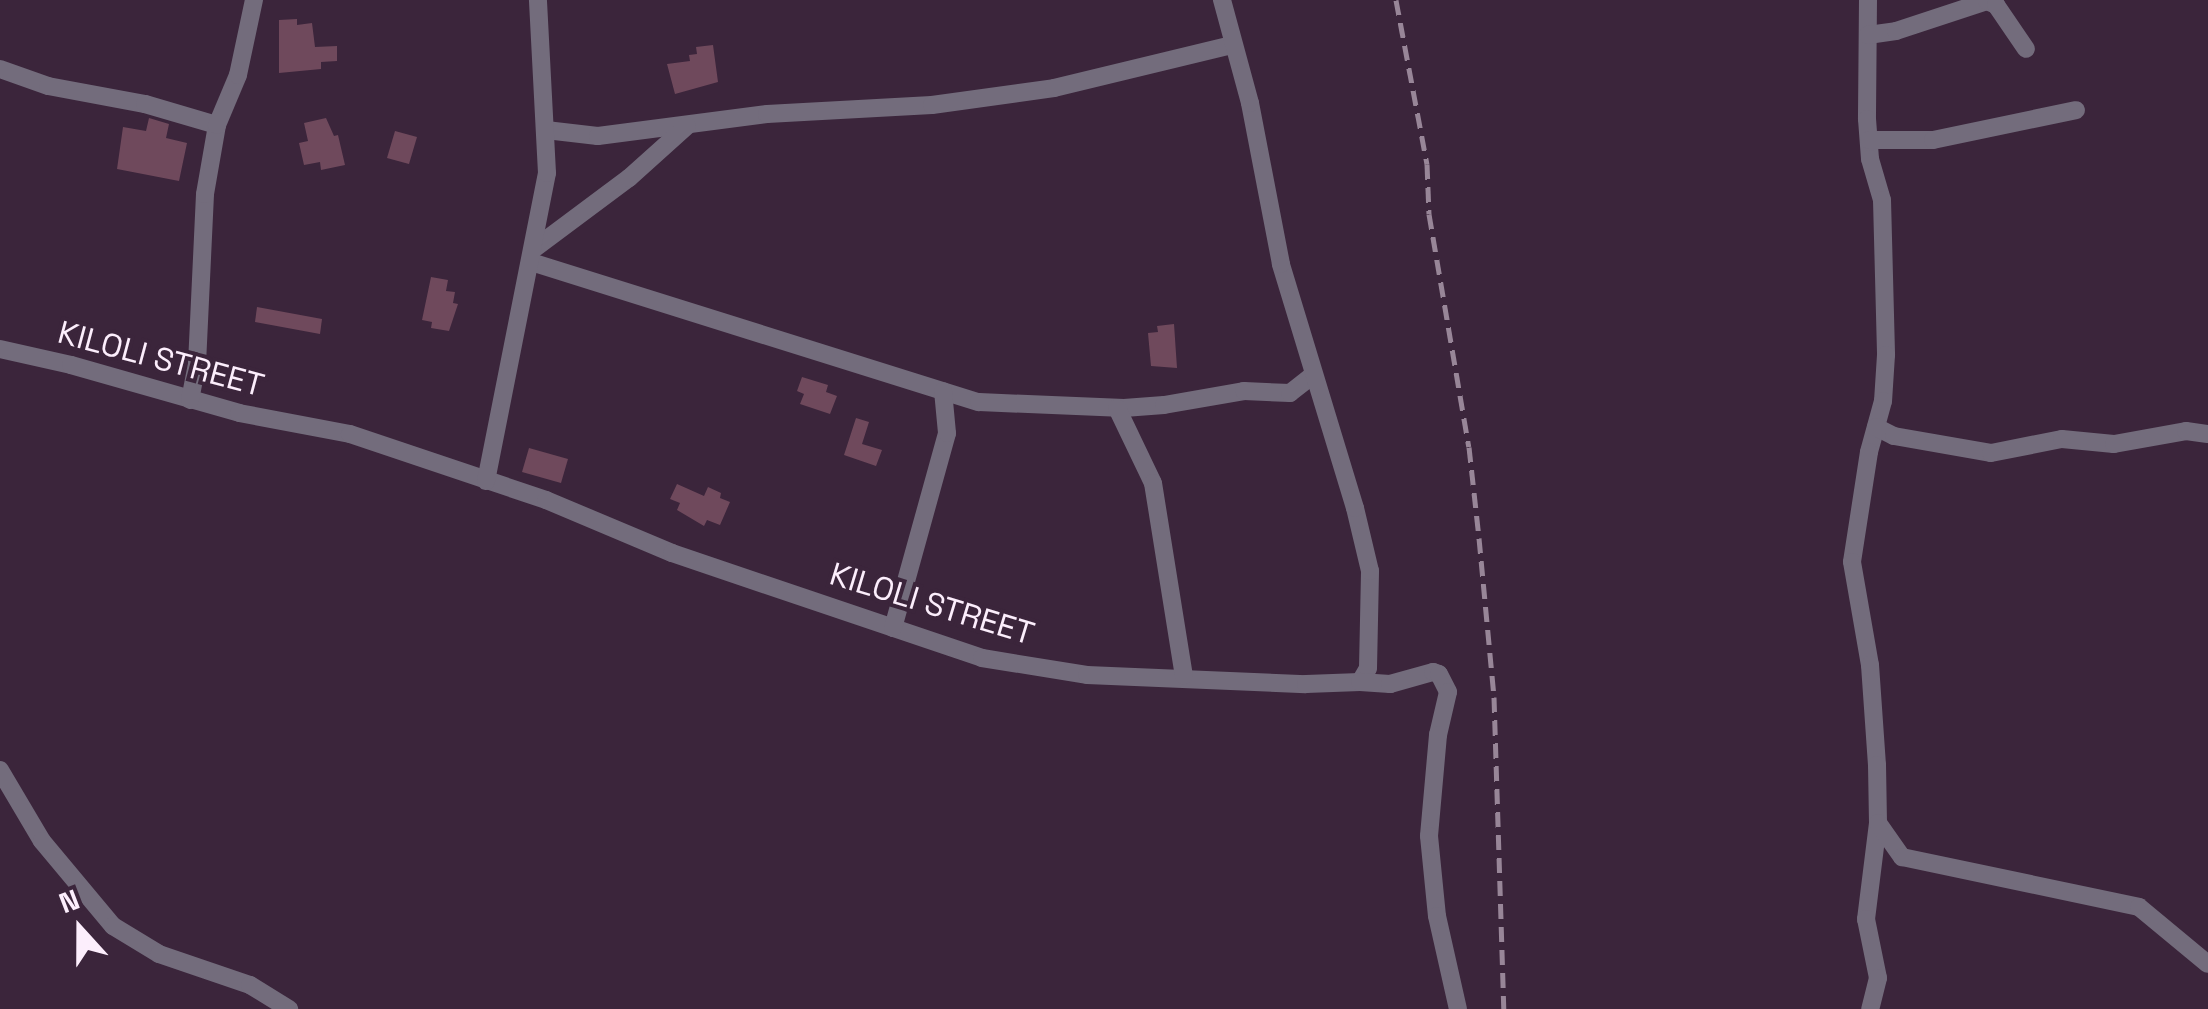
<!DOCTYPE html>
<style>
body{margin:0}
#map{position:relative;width:2208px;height:1009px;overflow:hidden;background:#3b253b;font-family:"Space Grotesk",sans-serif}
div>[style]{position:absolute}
.building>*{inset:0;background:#6f495c}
.minor>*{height:18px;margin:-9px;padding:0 9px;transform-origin:9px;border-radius:9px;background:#736c7c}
.rail>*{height:5px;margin-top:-2.5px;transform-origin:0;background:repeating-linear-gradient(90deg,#988698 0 15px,transparent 0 23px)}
span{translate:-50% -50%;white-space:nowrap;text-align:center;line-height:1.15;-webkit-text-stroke:8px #3b253b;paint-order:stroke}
.street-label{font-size:32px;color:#fceefc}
.north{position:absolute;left:30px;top:879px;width:100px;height:100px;-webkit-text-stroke:8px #3b253b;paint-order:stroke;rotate:339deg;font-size:28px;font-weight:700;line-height:40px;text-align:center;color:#fceefc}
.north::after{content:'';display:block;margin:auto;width:35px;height:45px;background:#fceefc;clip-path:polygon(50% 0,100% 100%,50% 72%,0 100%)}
</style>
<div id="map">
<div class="building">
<div style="clip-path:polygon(297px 19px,297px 25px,312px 23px,315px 47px,337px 46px,337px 61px,321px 62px,321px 69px,279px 73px,279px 20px)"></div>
<div style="clip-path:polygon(713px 45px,718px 82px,675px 94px,667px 64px,690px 61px,689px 55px,697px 54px,696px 47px)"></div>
<div style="clip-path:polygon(149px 118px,169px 124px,166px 138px,187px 143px,179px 181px,117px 169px,123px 127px,146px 131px)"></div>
<div style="clip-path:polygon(326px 118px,334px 136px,338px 135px,345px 165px,321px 170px,320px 162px,304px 165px,299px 143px,308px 141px,304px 123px)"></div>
<div style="clip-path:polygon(395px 131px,417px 137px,409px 164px,387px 158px)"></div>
<div style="clip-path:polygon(431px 277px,448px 280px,446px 291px,455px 292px,453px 303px,458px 304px,449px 331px,431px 328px,432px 322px,422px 320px)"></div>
<div style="clip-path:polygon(257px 307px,322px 319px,320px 334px,255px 322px)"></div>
<div style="clip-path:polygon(1174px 324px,1177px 368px,1151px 366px,1148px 333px,1158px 332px,1157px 326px)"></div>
<div style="clip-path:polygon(802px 377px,828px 385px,826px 392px,837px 396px,830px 414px,800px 404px,804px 394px,797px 391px)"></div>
<div style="clip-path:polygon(856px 418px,869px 422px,862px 444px,882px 450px,876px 466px,844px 455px)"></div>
<div style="clip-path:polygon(529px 448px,568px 459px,561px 483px,522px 472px)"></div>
<div style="clip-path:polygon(677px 484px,704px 496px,708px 487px,721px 493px,720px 498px,730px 502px,720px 525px,707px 520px,704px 526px,677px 510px,680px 503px,670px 499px)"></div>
</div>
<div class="minor">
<div style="left:1868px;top:0;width:119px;rotate:90.5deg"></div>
<div style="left:1867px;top:119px;width:40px;rotate:85.7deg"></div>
<div style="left:1870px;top:159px;width:43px;rotate:73.7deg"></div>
<div style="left:1882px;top:200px;width:155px;rotate:88.5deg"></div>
<div style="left:1886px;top:355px;width:46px;rotate:93.7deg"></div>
<div style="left:1883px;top:401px;width:53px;rotate:105.4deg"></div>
<div style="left:1869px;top:452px;width:111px;rotate:98.8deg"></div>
<div style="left:1852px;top:562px;width:105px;rotate:80.1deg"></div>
<div style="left:1870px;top:665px;width:100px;rotate:86deg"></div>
<div style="left:1877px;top:765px;width:58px;rotate:89deg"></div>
<div style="left:1878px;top:823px;width:97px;rotate:97.1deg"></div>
<div style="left:1866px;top:919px;width:60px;rotate:78.5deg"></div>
<div style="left:1878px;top:978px;width:32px;rotate:104deg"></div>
<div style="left:1868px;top:35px;width:28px;rotate:-8deg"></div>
<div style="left:1896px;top:31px;width:96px;rotate:-18.2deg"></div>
<div style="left:1987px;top:1px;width:10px;rotate:24deg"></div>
<div style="left:1996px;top:5px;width:53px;rotate:55.7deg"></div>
<div style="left:0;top:69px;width:51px;rotate:19.5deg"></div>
<div style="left:48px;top:86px;width:99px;rotate:10.5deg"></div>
<div style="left:145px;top:104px;width:75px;rotate:16.3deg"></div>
<div style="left:546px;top:130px;width:52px;rotate:6.6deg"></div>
<div style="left:598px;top:136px;width:170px;rotate:-7.4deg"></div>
<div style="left:767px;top:114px;width:165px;rotate:-3.1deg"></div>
<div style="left:932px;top:105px;width:123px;rotate:-7.9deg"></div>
<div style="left:1054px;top:88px;width:183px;rotate:-13.6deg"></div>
<div style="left:1869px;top:140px;width:64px"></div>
<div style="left:1933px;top:140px;width:146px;rotate:-11.8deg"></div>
<div style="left:535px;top:248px;width:117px;rotate:-36.7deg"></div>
<div style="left:629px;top:178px;width:78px;rotate:-41.9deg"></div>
<div style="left:531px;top:262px;width:469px;rotate:17.4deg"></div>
<div style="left:979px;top:402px;width:145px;rotate:2.4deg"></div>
<div style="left:1124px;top:408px;width:40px;rotate:-4.3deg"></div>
<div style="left:1164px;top:405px;width:81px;rotate:-9.9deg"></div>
<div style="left:1244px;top:391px;width:46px;rotate:2.5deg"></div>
<div style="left:1290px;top:393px;width:29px;rotate:-38deg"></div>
<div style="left:0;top:349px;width:73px;rotate:12.7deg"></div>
<div style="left:71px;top:365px;width:175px;rotate:15.9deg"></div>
<div style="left:239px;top:413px;width:113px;rotate:10.7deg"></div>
<div style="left:350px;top:434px;width:207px;rotate:18.6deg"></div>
<div style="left:546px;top:500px;width:137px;rotate:22.8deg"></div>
<div style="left:672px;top:553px;width:327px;rotate:18.7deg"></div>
<div style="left:982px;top:658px;width:106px;rotate:9.2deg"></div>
<div style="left:1087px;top:675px;width:219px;rotate:2.4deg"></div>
<div style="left:1306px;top:684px;width:54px;rotate:-2.1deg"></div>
<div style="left:1360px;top:682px;width:16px;rotate:-60deg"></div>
<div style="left:1368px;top:668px;width:97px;rotate:-88.8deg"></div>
<div style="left:1370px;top:571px;width:65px;rotate:-103.4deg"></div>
<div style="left:1355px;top:508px;width:255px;rotate:-106.9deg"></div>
<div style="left:1281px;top:264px;width:164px;rotate:-100.9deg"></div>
<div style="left:1250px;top:103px;width:107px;rotate:-105.2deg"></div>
<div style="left:190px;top:400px;width:37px;rotate:-79deg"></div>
<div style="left:197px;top:364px;width:170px;rotate:-87.3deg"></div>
<div style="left:205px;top:194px;width:70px;rotate:-80.1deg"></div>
<div style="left:217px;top:125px;width:54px;rotate:-67.2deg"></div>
<div style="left:238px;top:75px;width:77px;rotate:-78deg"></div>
<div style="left:1117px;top:408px;width:83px;rotate:64.4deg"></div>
<div style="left:1153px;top:483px;width:195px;rotate:80.9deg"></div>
<div style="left:1876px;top:427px;width:20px;rotate:27deg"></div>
<div style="left:1894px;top:436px;width:98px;rotate:9.9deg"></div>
<div style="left:1991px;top:453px;width:72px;rotate:-11.2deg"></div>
<div style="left:2062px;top:439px;width:52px;rotate:5.5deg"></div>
<div style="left:2114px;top:444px;width:73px;rotate:-10.2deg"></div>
<div style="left:2186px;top:431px;width:22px;rotate:8deg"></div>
<div style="left:486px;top:481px;width:314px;rotate:-78.8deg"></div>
<div style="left:547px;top:173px;width:173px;rotate:-93deg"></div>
<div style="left:893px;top:628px;width:202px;rotate:-74.5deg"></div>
<div style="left:947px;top:433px;width:42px;rotate:-95.4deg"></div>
<div style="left:1360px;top:682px;width:30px;rotate:4deg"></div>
<div style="left:1390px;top:684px;width:45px;rotate:-15.6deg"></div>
<div style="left:1433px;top:672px;width:6px;rotate:18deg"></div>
<div style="left:1439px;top:674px;width:20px;rotate:63deg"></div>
<div style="left:1448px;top:692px;width:44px;rotate:103.1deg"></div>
<div style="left:1438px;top:735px;width:101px;rotate:95.1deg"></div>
<div style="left:1429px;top:836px;width:80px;rotate:84.3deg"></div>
<div style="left:1437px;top:916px;width:95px;rotate:77.3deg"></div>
<div style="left:0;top:770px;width:82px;rotate:59.4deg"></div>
<div style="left:42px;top:841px;width:111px;rotate:50.1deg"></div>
<div style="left:113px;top:926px;width:54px;rotate:31.3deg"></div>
<div style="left:159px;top:954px;width:96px;rotate:18.8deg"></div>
<div style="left:250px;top:985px;width:46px;rotate:31.6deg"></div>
<div style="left:1878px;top:823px;width:42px;rotate:54.8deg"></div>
<div style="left:1902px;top:857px;width:242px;rotate:11.9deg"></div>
<div style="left:2139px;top:907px;width:89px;rotate:39.6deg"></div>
</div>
<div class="rail">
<div style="left:1396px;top:0;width:167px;rotate:79.3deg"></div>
<div style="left:1427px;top:164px;width:50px;rotate:87.7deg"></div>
<div style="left:1429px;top:214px;width:236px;rotate:80.3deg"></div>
<div style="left:1469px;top:447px;width:92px;rotate:83.7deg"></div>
<div style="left:1479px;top:538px;width:160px;rotate:84.6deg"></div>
<div style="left:1494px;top:697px;width:312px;rotate:88.2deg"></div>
</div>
<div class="street-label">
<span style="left:161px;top:359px;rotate:15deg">KILOLI STREET</span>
<span style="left:932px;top:604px;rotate:17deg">KILOLI STREET</span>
</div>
<div class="north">N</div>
</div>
